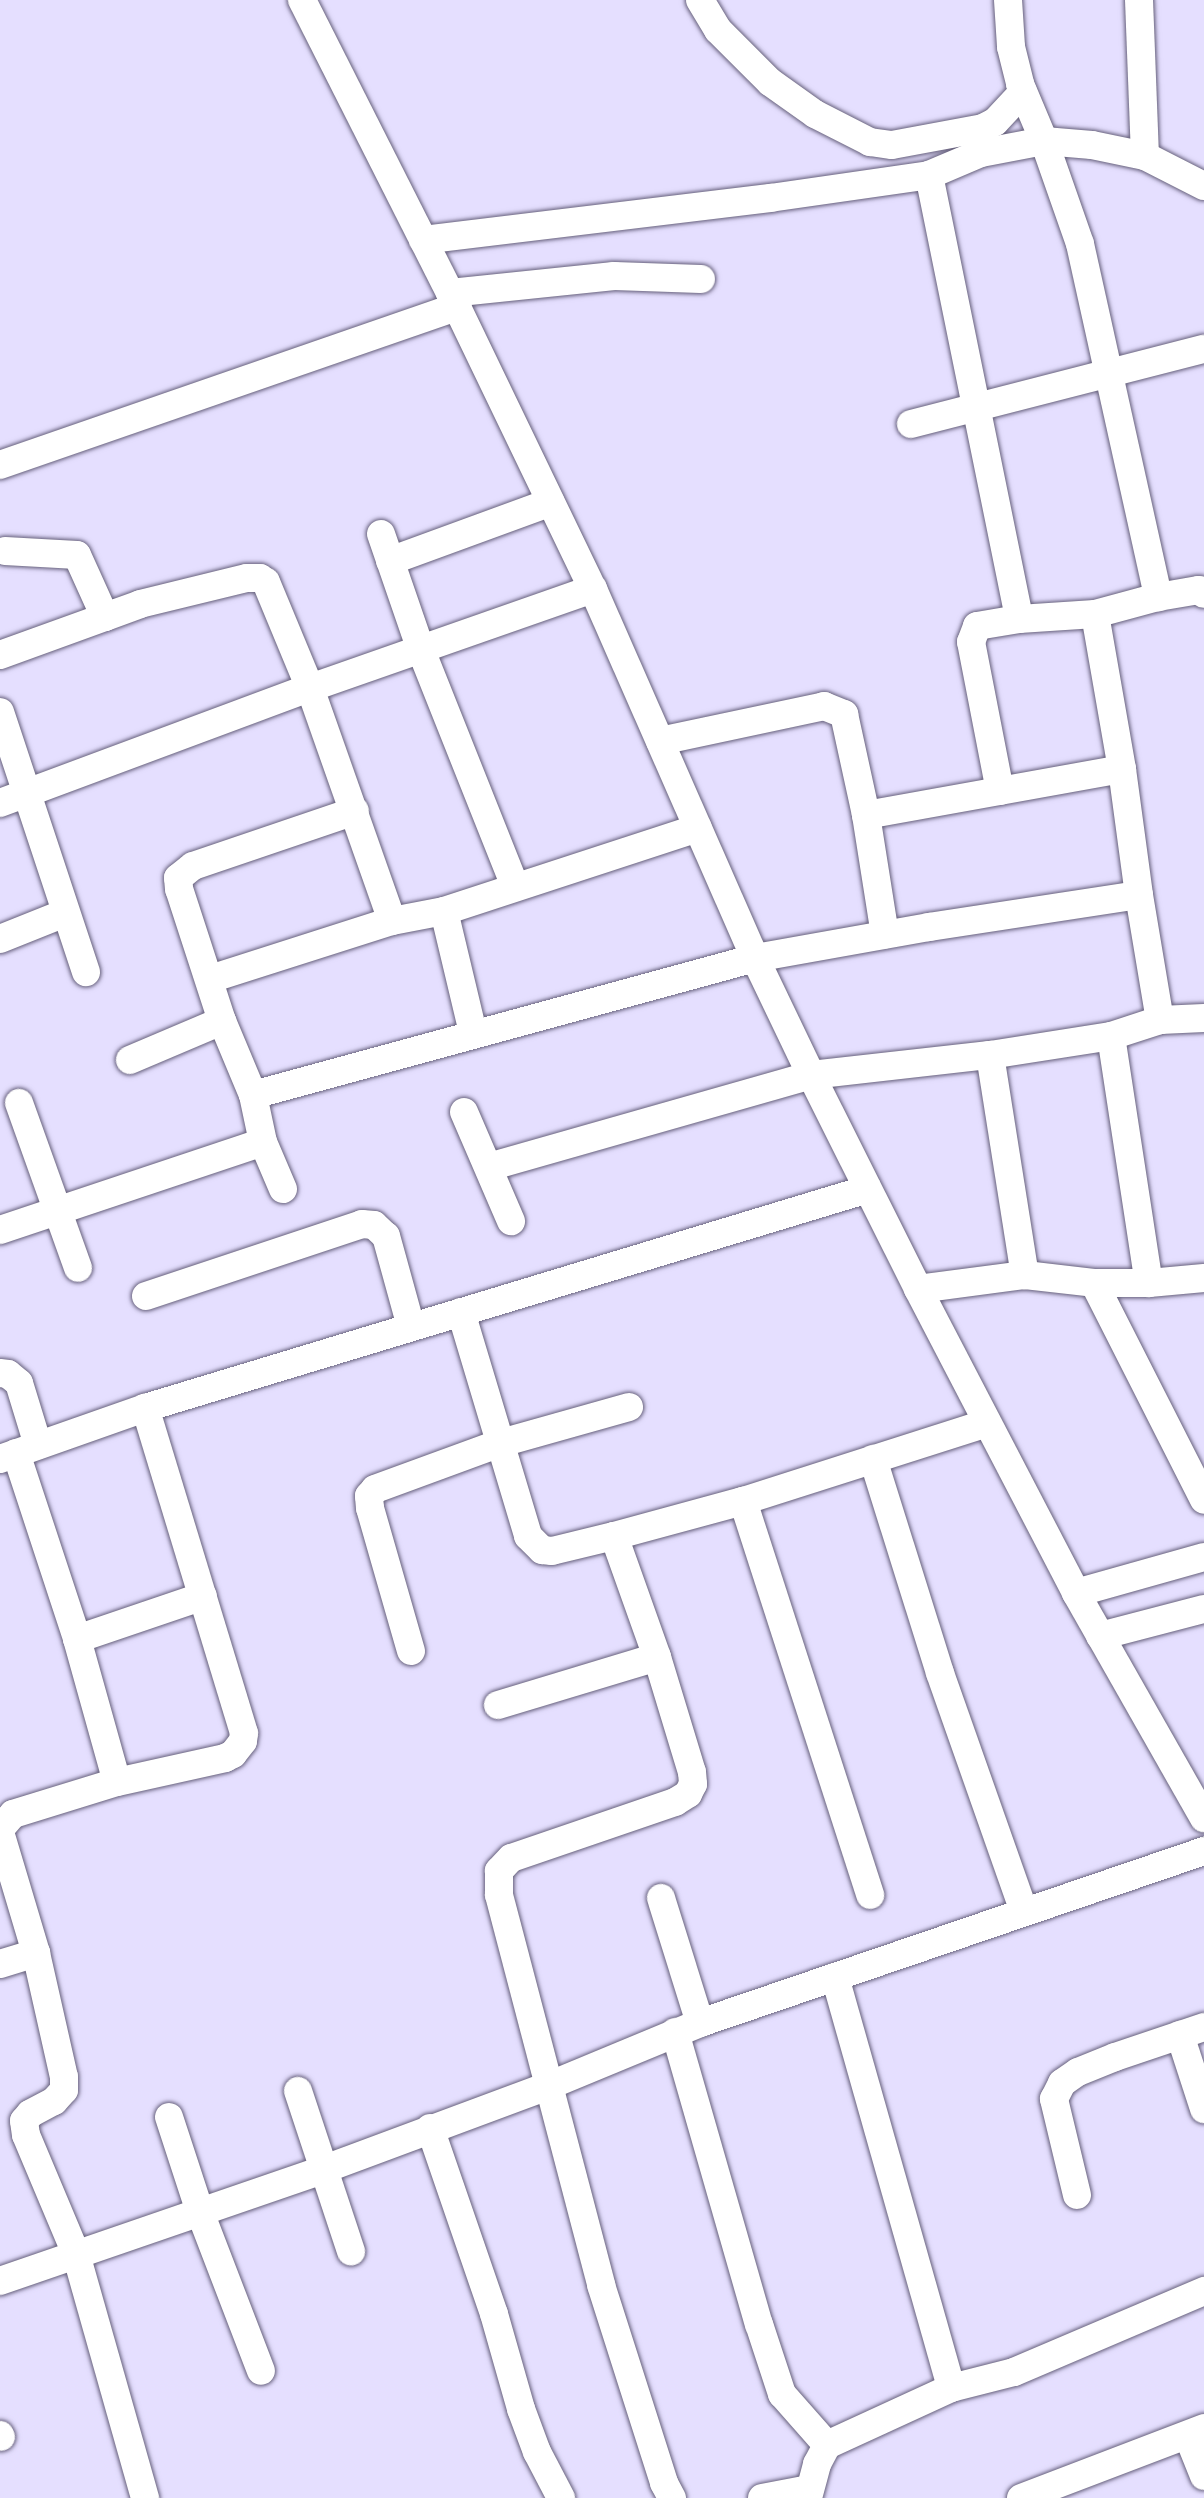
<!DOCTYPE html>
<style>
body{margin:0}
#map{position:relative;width:1204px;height:2498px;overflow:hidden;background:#e5dfff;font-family:Manrope,sans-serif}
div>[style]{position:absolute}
.roads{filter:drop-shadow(0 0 2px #66607c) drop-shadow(0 0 2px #66607c)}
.minor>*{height:28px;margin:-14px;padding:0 14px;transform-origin:14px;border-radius:14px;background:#fff}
span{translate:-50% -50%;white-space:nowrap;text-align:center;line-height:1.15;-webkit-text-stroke:5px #fff;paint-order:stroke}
</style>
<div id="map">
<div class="roads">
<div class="minor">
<div style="left:302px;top:0;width:344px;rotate:63.2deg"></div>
<div style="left:457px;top:307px;width:313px;rotate:64.3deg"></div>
<div style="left:593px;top:589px;width:403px;rotate:66.3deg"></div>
<div style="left:755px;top:958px;width:130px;rotate:64.4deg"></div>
<div style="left:811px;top:1075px;width:239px;rotate:63.4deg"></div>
<div style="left:918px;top:1289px;width:343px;rotate:62.5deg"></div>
<div style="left:1076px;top:1593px;width:259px;rotate:60.4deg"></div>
<div style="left:700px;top:0;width:35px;rotate:59deg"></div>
<div style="left:718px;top:30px;width:74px;rotate:45deg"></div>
<div style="left:770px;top:82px;width:55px;rotate:35.4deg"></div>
<div style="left:815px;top:114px;width:62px;rotate:27deg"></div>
<div style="left:870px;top:142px;width:22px;rotate:8deg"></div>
<div style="left:892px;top:145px;width:93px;rotate:-10.6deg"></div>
<div style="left:983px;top:128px;width:13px;rotate:-27deg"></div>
<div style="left:995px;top:122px;width:41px;rotate:-47deg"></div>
<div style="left:1008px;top:0;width:47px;rotate:86.3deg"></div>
<div style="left:1011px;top:47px;width:38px;rotate:76deg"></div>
<div style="left:1020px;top:84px;width:62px;rotate:67.2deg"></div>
<div style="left:1044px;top:141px;width:109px;rotate:70.7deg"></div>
<div style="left:1080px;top:244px;width:362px;rotate:77.5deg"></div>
<div style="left:1139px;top:0;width:156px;rotate:87.8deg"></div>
<div style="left:929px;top:175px;width:453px;rotate:78.5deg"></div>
<div style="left:423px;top:240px;width:350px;rotate:-6.9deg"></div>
<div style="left:770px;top:198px;width:161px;rotate:-8.2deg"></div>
<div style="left:929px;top:175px;width:56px;rotate:-22.9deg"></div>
<div style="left:981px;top:153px;width:64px;rotate:-10.8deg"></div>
<div style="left:1044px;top:141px;width:48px;rotate:4.8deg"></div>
<div style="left:1092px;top:145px;width:54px;rotate:11.7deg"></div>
<div style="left:1145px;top:156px;width:66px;rotate:27deg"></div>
<div style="left:450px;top:293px;width:165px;rotate:-5.9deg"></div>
<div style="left:614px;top:276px;width:87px;rotate:2deg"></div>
<div style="left:911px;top:424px;width:302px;rotate:-14.4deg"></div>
<div style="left:0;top:465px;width:484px;rotate:-19.1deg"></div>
<div style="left:381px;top:534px;width:123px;rotate:71deg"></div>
<div style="left:421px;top:650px;width:254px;rotate:68.3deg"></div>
<div style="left:5px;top:551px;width:72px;rotate:3.2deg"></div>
<div style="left:77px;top:555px;width:68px;rotate:65.7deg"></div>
<div style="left:105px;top:617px;width:37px;rotate:-20deg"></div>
<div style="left:140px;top:604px;width:110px;rotate:-13.7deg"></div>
<div style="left:247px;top:578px;width:13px"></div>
<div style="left:260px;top:578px;width:7px;rotate:34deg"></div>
<div style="left:266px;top:582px;width:115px;rotate:67.5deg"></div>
<div style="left:310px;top:688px;width:247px;rotate:70.6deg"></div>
<div style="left:390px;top:561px;width:171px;rotate:-20.1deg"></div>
<div style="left:0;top:655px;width:112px;rotate:-19.9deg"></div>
<div style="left:0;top:712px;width:274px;rotate:71.7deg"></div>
<div style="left:660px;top:741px;width:168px;rotate:-12deg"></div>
<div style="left:824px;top:706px;width:22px;rotate:22deg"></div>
<div style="left:844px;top:714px;width:103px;rotate:77.7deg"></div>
<div style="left:866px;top:815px;width:121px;rotate:81deg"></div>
<div style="left:1000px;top:791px;width:152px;rotate:-101deg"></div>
<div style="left:971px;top:642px;width:17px;rotate:-69deg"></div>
<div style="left:977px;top:626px;width:43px;rotate:-9.5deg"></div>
<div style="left:1019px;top:619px;width:76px;rotate:-3.8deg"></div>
<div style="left:1095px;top:614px;width:65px;rotate:-15.1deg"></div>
<div style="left:1158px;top:597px;width:42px;rotate:-9.7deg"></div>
<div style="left:1199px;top:590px;width:6px;rotate:39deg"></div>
<div style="left:0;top:803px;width:331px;rotate:-20.4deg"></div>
<div style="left:310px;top:688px;width:300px;rotate:-19.3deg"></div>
<div style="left:866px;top:815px;width:260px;rotate:-10.2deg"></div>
<div style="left:1139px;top:895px;width:127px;rotate:80.5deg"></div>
<div style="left:444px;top:911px;width:125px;rotate:76.6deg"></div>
<div style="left:0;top:939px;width:70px;rotate:-21.8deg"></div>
<div style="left:210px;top:979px;width:191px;rotate:-17.7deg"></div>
<div style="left:392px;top:921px;width:53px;rotate:-10.9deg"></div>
<div style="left:444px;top:911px;width:267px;rotate:-18.1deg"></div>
<div style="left:1111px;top:1036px;width:250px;rotate:81.3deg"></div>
<div style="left:990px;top:1055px;width:223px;rotate:81deg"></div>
<div style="left:130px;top:1060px;width:100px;rotate:-23deg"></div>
<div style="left:253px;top:1095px;width:520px;rotate:-15.26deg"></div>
<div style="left:755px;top:958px;width:177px;rotate:-10.1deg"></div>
<div style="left:929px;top:927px;width:212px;rotate:-8.7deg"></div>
<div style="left:1139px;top:895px;width:127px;rotate:-97.7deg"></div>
<div style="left:1122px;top:769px;width:157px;rotate:-99.9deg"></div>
<div style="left:19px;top:1103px;width:175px;rotate:70.3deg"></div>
<div style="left:464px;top:1112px;width:119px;rotate:66.7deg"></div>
<div style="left:489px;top:1167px;width:335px;rotate:-15.9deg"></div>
<div style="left:811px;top:1075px;width:180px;rotate:-6.4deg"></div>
<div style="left:990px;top:1055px;width:122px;rotate:-8.9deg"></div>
<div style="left:1111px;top:1036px;width:52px;rotate:-18.1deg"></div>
<div style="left:1160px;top:1020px;width:44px;rotate:-2.6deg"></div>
<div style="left:283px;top:1189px;width:51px;rotate:-113.1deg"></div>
<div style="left:263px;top:1142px;width:48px;rotate:-102deg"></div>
<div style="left:253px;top:1095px;width:80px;rotate:-112.7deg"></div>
<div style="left:222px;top:1021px;width:139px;rotate:-108deg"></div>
<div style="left:179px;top:889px;width:11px;rotate:-95deg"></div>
<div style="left:178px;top:878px;width:19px;rotate:-39deg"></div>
<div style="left:193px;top:866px;width:171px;rotate:-18.8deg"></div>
<div style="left:0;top:1230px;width:277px;rotate:-18.5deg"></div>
<div style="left:1094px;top:1283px;width:243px;rotate:63.1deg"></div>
<div style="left:918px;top:1289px;width:108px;rotate:-7.5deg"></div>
<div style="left:1025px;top:1275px;width:69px;rotate:6.6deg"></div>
<div style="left:1094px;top:1283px;width:55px"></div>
<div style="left:1149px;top:1283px;width:55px;rotate:-5.2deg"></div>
<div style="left:146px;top:1296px;width:228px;rotate:-18.4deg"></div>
<div style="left:362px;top:1224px;width:12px;rotate:5deg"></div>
<div style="left:374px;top:1225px;width:16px;rotate:43deg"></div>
<div style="left:386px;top:1236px;width:94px;rotate:74.6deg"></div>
<div style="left:461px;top:1312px;width:234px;rotate:73.3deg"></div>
<div style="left:528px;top:1536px;width:20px;rotate:45deg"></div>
<div style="left:542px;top:1550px;width:10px;rotate:6deg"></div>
<div style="left:552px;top:1551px;width:64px;rotate:-13.6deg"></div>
<div style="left:614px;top:1536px;width:134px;rotate:-15.2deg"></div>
<div style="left:743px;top:1501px;width:256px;rotate:-17.7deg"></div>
<div style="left:0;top:1373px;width:8px;rotate:7deg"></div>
<div style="left:8px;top:1374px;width:14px;rotate:39deg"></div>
<div style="left:19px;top:1383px;width:65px;rotate:73deg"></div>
<div style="left:16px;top:1453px;width:196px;rotate:71.8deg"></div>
<div style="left:77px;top:1639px;width:148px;rotate:74.4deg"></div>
<div style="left:0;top:1459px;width:154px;rotate:-19.4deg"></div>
<div style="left:145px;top:1408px;width:755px;rotate:-16.85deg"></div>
<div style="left:873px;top:1459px;width:224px;rotate:72.6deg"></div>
<div style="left:940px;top:1673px;width:253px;rotate:70.6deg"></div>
<div style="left:743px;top:1501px;width:414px;rotate:72.1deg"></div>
<div style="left:614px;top:1536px;width:128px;rotate:70.4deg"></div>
<div style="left:657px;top:1657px;width:120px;rotate:73.1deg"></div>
<div style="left:692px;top:1772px;width:12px;rotate:85deg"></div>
<div style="left:693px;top:1784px;width:11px;rotate:117deg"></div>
<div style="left:688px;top:1794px;width:15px;rotate:148deg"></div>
<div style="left:675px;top:1802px;width:173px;rotate:161.1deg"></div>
<div style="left:511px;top:1858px;width:18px;rotate:133deg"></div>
<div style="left:499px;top:1871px;width:24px;rotate:90deg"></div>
<div style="left:499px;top:1895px;width:403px;rotate:75.3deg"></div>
<div style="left:601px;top:2285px;width:208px;rotate:72.3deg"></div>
<div style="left:664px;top:2483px;width:17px;rotate:62deg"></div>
<div style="left:1076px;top:1593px;width:133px;rotate:-15.7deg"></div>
<div style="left:1100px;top:1636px;width:107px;rotate:-14.6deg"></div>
<div style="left:77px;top:1639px;width:133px;rotate:-18.8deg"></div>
<div style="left:411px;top:1651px;width:149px;rotate:-106deg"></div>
<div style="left:370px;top:1508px;width:12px;rotate:-95deg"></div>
<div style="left:369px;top:1496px;width:9px;rotate:-49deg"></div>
<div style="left:375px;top:1489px;width:134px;rotate:-20.1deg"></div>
<div style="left:501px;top:1443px;width:133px;rotate:-15.7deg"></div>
<div style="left:498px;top:1705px;width:166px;rotate:-16.8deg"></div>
<div style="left:0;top:1829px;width:20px;rotate:-49deg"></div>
<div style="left:13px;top:1814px;width:109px;rotate:-17.1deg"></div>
<div style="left:117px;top:1782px;width:111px;rotate:-12.5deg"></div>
<div style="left:225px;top:1758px;width:9px;rotate:-27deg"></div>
<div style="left:233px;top:1754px;width:16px;rotate:-52deg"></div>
<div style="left:243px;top:1741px;width:8px;rotate:-83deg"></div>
<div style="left:244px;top:1733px;width:340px;rotate:-106.9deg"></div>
<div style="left:0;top:1832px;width:126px;rotate:73.4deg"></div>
<div style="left:36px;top:1953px;width:127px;rotate:77.3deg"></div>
<div style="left:64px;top:2077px;width:13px;rotate:90deg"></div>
<div style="left:64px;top:2090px;width:15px;rotate:132deg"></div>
<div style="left:54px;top:2101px;width:27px;rotate:152deg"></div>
<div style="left:30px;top:2114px;width:9px;rotate:131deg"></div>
<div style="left:24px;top:2121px;width:14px;rotate:82deg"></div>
<div style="left:26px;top:2135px;width:129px;rotate:67.2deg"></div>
<div style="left:76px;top:2254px;width:254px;rotate:74.2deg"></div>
<div style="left:661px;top:1898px;width:131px;rotate:72.7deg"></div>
<div style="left:0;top:1964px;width:38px;rotate:-17deg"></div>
<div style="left:835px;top:1977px;width:427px;rotate:74.2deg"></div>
<div style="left:675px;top:2032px;width:304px;rotate:74deg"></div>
<div style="left:759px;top:2324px;width:74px;rotate:71.8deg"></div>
<div style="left:782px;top:2394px;width:68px;rotate:48.6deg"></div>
<div style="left:1180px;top:2035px;width:78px;rotate:72deg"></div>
<div style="left:298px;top:2091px;width:169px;rotate:71.7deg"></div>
<div style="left:169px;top:2117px;width:100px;rotate:71.9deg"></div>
<div style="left:200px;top:2212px;width:170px;rotate:69deg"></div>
<div style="left:430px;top:2128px;width:197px;rotate:71deg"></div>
<div style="left:494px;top:2314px;width:99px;rotate:74.1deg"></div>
<div style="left:521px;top:2409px;width:46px;rotate:69.6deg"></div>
<div style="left:537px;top:2452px;width:52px;rotate:62.4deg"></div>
<div style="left:1077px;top:2195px;width:99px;rotate:-103.5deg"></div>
<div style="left:1054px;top:2099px;width:18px;rotate:-63deg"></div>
<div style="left:1062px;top:2083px;width:19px;rotate:-35deg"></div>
<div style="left:1078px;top:2072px;width:40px;rotate:-22deg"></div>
<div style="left:1115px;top:2057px;width:94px;rotate:-18.6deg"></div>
<div style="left:0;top:2281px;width:341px;rotate:-19deg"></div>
<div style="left:322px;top:2170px;width:241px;rotate:-20.4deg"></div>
<div style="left:548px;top:2086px;width:165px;rotate:-22.5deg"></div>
<div style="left:700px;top:2023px;width:533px;rotate:-18.84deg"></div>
<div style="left:0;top:2435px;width:2px;rotate:63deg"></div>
<div style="left:1188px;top:2436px;width:43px;rotate:68.2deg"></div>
<div style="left:762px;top:2498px;width:48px;rotate:-10.8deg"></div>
<div style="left:808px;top:2498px;width:35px;rotate:-75deg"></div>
<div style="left:817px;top:2464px;width:21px;rotate:-62deg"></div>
<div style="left:827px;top:2445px;width:136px;rotate:-24.7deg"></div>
<div style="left:951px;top:2388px;width:65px;rotate:-14.3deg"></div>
<div style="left:1014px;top:2372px;width:207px;rotate:-23.1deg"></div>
<div style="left:1021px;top:2498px;width:196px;rotate:-20.9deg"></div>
</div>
</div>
</div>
